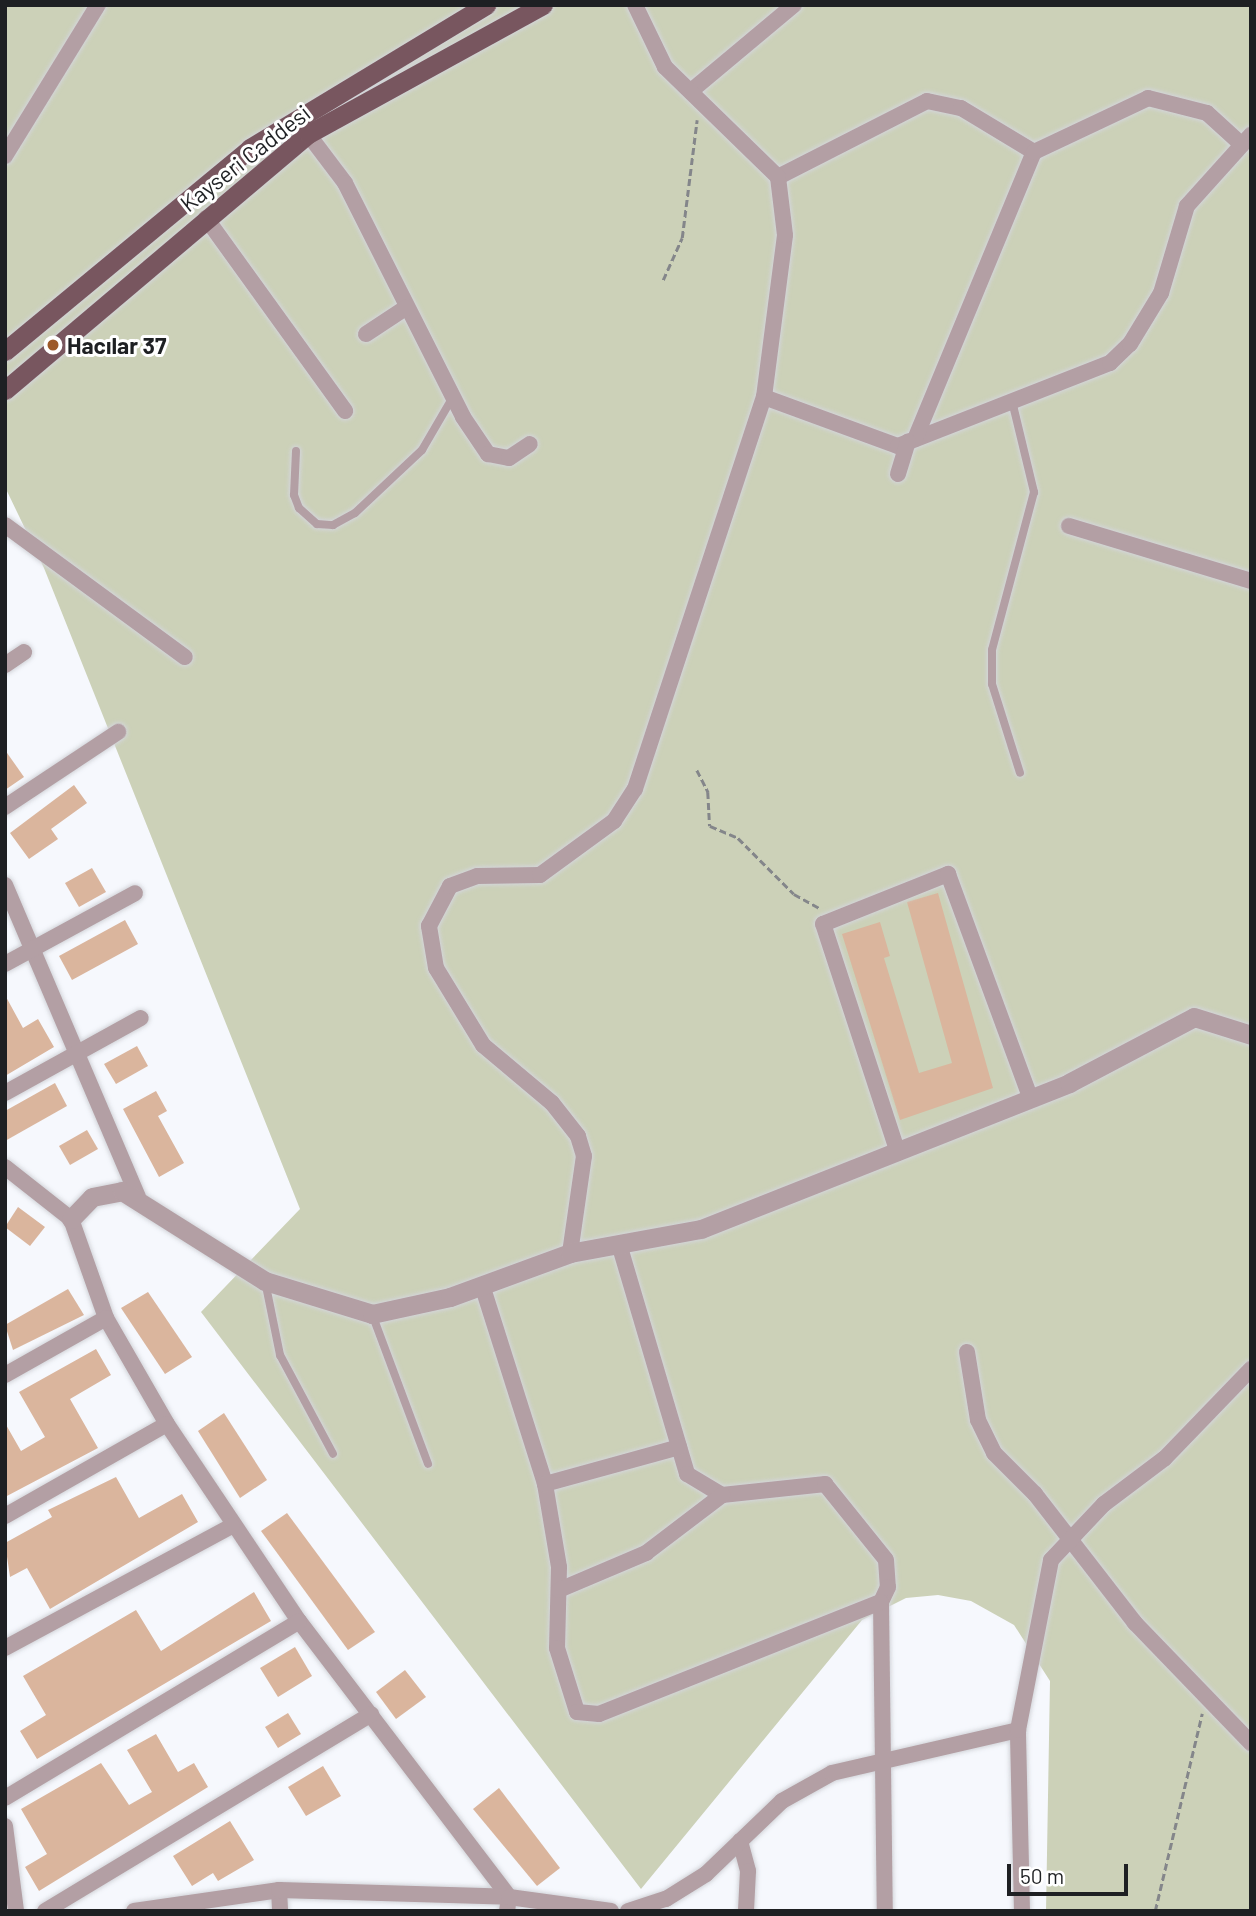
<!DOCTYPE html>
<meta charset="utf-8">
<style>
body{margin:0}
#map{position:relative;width:1256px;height:1916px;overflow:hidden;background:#f6f8fd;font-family:Barlow,sans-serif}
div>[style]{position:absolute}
.green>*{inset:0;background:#ccd1b8}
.building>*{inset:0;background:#dab59d}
.path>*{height:2.5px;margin-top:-1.25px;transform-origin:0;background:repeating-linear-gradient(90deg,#84868a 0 7px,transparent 0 10.5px)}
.roads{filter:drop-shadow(0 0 2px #d3d5da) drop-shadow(0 0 2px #d3d5da)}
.service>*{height:8px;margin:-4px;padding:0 4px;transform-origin:4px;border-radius:4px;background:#b39fa4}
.minor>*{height:16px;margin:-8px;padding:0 8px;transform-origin:8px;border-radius:8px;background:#b39fa4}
.tertiary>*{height:19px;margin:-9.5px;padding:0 9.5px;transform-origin:9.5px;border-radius:9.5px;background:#b39fa4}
.primary>*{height:19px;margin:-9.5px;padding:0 9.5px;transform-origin:9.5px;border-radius:9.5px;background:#78565f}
.dots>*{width:19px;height:19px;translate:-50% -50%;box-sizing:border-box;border:4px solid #fff;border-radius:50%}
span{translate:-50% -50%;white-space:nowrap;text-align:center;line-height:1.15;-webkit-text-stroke:6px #fff;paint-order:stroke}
.street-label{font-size:23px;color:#1e2023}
.poi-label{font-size:23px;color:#1e2023;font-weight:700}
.left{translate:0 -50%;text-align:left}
.frame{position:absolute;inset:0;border:7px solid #1e2023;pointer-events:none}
.scale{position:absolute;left:1007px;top:1864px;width:121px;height:32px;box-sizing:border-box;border:4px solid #1e2023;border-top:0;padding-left:9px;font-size:21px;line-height:24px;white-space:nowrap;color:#1e2023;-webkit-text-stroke:5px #fff;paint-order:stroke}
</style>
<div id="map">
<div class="green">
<div style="clip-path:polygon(5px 5px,1251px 5px,1251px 1911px,1046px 1911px,1050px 1681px,1014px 1625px,971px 1601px,938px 1595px,906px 1598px,862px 1620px,641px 1889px,201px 1312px,300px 1209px,44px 568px,5px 487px)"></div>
</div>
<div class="building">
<div style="clip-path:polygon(5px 750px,24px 777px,5px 790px)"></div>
<div style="clip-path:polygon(74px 785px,87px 803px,51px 829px,58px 839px,29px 859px,10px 833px)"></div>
<div style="clip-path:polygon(92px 868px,106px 892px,79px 907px,65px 883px)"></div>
<div style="clip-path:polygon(938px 893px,993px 1088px,900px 1120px,842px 934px,880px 922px,890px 956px,884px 958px,919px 1073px,952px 1063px,907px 902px)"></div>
<div style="clip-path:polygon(125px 920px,138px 944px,72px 980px,59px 956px)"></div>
<div style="clip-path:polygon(5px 995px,23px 1028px,38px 1019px,54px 1047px,5px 1076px)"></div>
<div style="clip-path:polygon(137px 1046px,148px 1066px,116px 1084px,104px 1064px)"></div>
<div style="clip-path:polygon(55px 1083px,67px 1106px,5px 1141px,5px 1111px)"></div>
<div style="clip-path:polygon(156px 1091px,167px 1111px,158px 1116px,184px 1163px,159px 1177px,123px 1109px)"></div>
<div style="clip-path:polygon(87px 1130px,98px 1149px,70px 1165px,59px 1146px)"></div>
<div style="clip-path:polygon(18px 1207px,45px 1227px,30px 1246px,5px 1227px)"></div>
<div style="clip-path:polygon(68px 1289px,84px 1315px,13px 1350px,5px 1325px)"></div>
<div style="clip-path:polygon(148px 1292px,192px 1357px,165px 1374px,121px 1308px)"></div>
<div style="clip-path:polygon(96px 1349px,111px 1375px,70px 1399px,98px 1448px,5px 1497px,5px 1423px,21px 1451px,45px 1437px,19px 1392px)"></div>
<div style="clip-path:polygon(224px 1413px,267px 1480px,240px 1498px,198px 1431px)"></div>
<div style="clip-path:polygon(116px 1477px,139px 1518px,182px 1494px,198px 1522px,50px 1609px,27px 1568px,10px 1577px,5px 1543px,52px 1517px,48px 1510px)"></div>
<div style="clip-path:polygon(287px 1513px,375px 1632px,348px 1650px,261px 1531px)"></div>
<div style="clip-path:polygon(254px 1592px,271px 1621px,37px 1759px,20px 1731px,46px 1715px,23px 1676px,136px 1610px,161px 1651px)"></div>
<div style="clip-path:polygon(295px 1647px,312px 1676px,278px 1697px,260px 1668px)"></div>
<div style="clip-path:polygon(405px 1670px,426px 1697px,396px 1719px,376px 1692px)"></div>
<div style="clip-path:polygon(288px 1713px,301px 1734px,278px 1748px,265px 1727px)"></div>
<div style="clip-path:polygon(156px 1734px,178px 1772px,194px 1763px,208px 1787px,39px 1891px,25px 1867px,47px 1854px,21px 1809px,101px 1763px,129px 1805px,152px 1792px,127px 1750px)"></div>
<div style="clip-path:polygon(323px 1766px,341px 1796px,306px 1816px,288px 1787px)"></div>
<div style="clip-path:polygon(499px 1788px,560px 1868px,537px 1886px,473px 1809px)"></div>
<div style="clip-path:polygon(230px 1821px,254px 1860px,218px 1881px,213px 1873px,192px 1886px,173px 1856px)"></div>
</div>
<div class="path">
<div style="left:663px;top:280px;width:46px;rotate:-65.7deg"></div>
<div style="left:682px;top:238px;width:119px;rotate:-82.8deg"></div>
<div style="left:697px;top:770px;width:25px;rotate:63deg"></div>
<div style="left:708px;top:792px;width:34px;rotate:87deg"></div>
<div style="left:710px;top:826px;width:30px;rotate:23deg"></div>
<div style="left:738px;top:838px;width:79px;rotate:45deg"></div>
<div style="left:794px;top:894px;width:29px;rotate:29deg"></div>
<div style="left:1155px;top:1911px;width:203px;rotate:-76.6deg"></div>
</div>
<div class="roads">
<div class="service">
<div style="left:1012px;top:401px;width:94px;rotate:76.4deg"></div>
<div style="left:1034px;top:492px;width:163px;rotate:104.9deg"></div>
<div style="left:992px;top:650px;width:34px;rotate:90deg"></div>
<div style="left:992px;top:684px;width:93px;rotate:72.5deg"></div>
<div style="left:296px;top:451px;width:44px;rotate:92.6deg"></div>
<div style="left:294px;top:495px;width:14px;rotate:69deg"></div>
<div style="left:299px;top:508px;width:24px;rotate:42deg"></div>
<div style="left:317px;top:524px;width:16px;rotate:4deg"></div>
<div style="left:333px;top:525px;width:25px;rotate:-29deg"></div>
<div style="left:355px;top:513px;width:92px;rotate:-43.2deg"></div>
<div style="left:422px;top:450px;width:61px;rotate:-59.7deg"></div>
<div style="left:265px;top:1281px;width:76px;rotate:78.5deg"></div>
<div style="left:280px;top:1355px;width:112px;rotate:61.8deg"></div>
<div style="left:372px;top:1314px;width:160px;rotate:69.5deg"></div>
</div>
<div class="minor">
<div style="left:691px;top:91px;width:134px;rotate:-39.9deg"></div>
<div style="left:308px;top:134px;width:61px;rotate:52.9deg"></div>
<div style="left:345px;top:183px;width:262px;rotate:63.2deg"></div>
<div style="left:463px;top:417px;width:45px;rotate:56deg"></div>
<div style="left:488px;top:454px;width:21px;rotate:11deg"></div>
<div style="left:509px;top:458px;width:25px;rotate:-34deg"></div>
<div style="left:5px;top:156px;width:177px;rotate:-58.4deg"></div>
<div style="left:778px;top:177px;width:167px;rotate:-27deg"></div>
<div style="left:927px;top:101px;width:35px;rotate:12deg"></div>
<div style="left:961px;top:108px;width:85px;rotate:31.1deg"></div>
<div style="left:206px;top:218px;width:238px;rotate:54.2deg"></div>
<div style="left:366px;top:334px;width:49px;rotate:-33.4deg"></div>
<div style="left:764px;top:397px;width:143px;rotate:20.1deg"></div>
<div style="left:898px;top:446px;width:228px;rotate:-21.4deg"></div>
<div style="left:1110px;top:363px;width:28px;rotate:-44deg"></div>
<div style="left:1130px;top:344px;width:60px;rotate:-58.7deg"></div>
<div style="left:1161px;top:293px;width:91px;rotate:-73.4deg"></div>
<div style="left:1187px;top:206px;width:96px;rotate:-48deg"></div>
<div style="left:915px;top:439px;width:311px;rotate:-67.5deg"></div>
<div style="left:1034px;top:152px;width:126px;rotate:-25.3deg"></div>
<div style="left:1148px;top:98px;width:61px;rotate:14.3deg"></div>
<div style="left:1207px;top:113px;width:47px;rotate:42.4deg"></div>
<div style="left:898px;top:474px;width:34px;rotate:-73deg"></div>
<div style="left:5px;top:525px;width:223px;rotate:36.3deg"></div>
<div style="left:1069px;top:526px;width:190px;rotate:16.8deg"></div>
<div style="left:5px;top:665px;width:23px;rotate:-34deg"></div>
<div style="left:5px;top:807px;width:136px;rotate:-33.6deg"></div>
<div style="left:5px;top:885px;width:339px;rotate:66.9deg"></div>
<div style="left:5px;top:964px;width:148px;rotate:-28.6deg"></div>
<div style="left:5px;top:1093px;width:155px;rotate:-28.9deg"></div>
<div style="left:898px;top:1153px;width:241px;rotate:-108.1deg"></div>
<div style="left:823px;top:924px;width:135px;rotate:-21.8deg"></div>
<div style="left:948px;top:874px;width:240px;rotate:69.8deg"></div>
<div style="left:5px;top:1167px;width:84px;rotate:38.2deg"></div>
<div style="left:71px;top:1219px;width:105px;rotate:70.5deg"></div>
<div style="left:106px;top:1318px;width:122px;rotate:60.1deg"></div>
<div style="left:167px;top:1424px;width:237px;rotate:56.2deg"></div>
<div style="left:299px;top:1621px;width:347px;rotate:52.7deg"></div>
<div style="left:509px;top:1897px;width:14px;rotate:98deg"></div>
<div style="left:619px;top:1244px;width:240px;rotate:73.5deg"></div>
<div style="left:687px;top:1474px;width:41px;rotate:31deg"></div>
<div style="left:722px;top:1495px;width:104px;rotate:-6.1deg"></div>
<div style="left:825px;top:1484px;width:97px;rotate:51.2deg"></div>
<div style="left:886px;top:1560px;width:27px;rotate:86deg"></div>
<div style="left:888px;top:1587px;width:17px;rotate:115deg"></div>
<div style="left:881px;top:1602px;width:309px;rotate:89.3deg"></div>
<div style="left:570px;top:1253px;width:98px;rotate:-81.8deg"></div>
<div style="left:584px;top:1156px;width:21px;rotate:-107deg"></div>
<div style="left:578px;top:1136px;width:42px;rotate:-128.2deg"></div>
<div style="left:552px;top:1103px;width:90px;rotate:-140deg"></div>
<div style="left:483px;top:1045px;width:90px;rotate:-121.4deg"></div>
<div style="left:436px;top:968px;width:43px;rotate:-99.5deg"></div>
<div style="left:429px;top:926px;width:45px;rotate:-62.3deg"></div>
<div style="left:450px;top:886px;width:29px;rotate:-20deg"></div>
<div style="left:477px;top:876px;width:63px;rotate:-0.9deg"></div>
<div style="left:540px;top:875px;width:92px;rotate:-36.1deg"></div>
<div style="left:614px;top:821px;width:38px;rotate:-57deg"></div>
<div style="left:635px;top:789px;width:413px;rotate:-71.8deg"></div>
<div style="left:764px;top:397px;width:163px;rotate:-82.6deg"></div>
<div style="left:785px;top:235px;width:58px;rotate:-96.9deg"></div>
<div style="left:778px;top:177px;width:158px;rotate:-135.8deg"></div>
<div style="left:665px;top:67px;width:69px;rotate:-115.8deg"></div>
<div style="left:482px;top:1285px;width:209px;rotate:72.4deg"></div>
<div style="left:545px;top:1484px;width:84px;rotate:80.4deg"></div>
<div style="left:559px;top:1567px;width:81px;rotate:91.4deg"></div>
<div style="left:557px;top:1648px;width:67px;rotate:72.6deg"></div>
<div style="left:577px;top:1712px;width:22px;rotate:5deg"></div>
<div style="left:599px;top:1714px;width:303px;rotate:-21.7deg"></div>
<div style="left:967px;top:1352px;width:69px;rotate:80.8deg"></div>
<div style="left:978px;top:1420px;width:37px;rotate:64deg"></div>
<div style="left:994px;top:1453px;width:58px;rotate:45deg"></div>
<div style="left:1035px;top:1494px;width:163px;rotate:52.2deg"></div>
<div style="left:1135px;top:1623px;width:167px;rotate:46deg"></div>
<div style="left:5px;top:1375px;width:116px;rotate:-29.4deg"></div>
<div style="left:545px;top:1484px;width:139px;rotate:-15.4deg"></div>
<div style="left:5px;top:1516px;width:186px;rotate:-29.6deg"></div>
<div style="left:559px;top:1590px;width:95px;rotate:-23deg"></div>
<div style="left:646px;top:1553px;width:96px;rotate:-37.3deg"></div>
<div style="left:5px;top:1648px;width:258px;rotate:-28.3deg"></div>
<div style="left:5px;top:1798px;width:343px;rotate:-31deg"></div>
<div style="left:5px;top:1826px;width:86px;rotate:82.6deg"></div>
<div style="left:740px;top:1841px;width:31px;rotate:75deg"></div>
<div style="left:748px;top:1871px;width:40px;rotate:92.9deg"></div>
<div style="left:279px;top:1890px;width:21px;rotate:87deg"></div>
<div style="left:45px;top:1911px;width:381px;rotate:-31.1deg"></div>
<div style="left:134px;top:1911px;width:147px;rotate:-8.2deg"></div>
<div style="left:279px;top:1890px;width:230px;rotate:1.7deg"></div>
<div style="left:509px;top:1897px;width:103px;rotate:7.8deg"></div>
<div style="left:628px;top:1911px;width:40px;rotate:-18deg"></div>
<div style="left:666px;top:1899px;width:47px;rotate:-32deg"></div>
<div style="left:706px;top:1874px;width:105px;rotate:-43.8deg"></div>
<div style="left:782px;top:1801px;width:57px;rotate:-29.2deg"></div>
<div style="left:832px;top:1773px;width:191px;rotate:-13deg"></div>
<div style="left:1022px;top:1911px;width:181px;rotate:-91.3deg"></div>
<div style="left:1018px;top:1730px;width:173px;rotate:-79deg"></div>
<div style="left:1051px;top:1560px;width:77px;rotate:-46.6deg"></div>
<div style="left:1104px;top:1504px;width:76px;rotate:-37deg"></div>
<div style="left:1165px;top:1458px;width:124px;rotate:-46deg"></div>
</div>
<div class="tertiary">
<div style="left:71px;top:1219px;width:30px;rotate:-46deg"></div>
<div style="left:92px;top:1197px;width:31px;rotate:-11deg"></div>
<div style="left:122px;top:1191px;width:169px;rotate:32.2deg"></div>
<div style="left:265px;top:1281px;width:112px;rotate:17.1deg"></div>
<div style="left:372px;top:1314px;width:80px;rotate:-12.3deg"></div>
<div style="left:450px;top:1297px;width:128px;rotate:-20.1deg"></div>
<div style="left:570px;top:1253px;width:133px;rotate:-10.4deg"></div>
<div style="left:701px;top:1229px;width:396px;rotate:-21.6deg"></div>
<div style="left:1069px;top:1083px;width:141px;rotate:-27.8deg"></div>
<div style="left:1194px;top:1017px;width:60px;rotate:17.5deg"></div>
</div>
<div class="primary">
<div style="left:5px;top:351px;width:318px;rotate:-39.6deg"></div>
<div style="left:250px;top:148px;width:276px;rotate:-31.2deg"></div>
<div style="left:5px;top:390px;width:397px;rotate:-40.2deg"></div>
<div style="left:308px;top:134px;width:268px;rotate:-28.8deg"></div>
</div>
</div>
<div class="dots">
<div style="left:53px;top:345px;background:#9c5929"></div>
</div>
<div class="street-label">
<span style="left:245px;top:158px;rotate:-38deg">Kayseri Caddesi</span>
</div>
<div class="poi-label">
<span class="left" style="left:67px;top:345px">Hacılar 37</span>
</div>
<div class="frame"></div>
<div class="scale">50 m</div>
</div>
